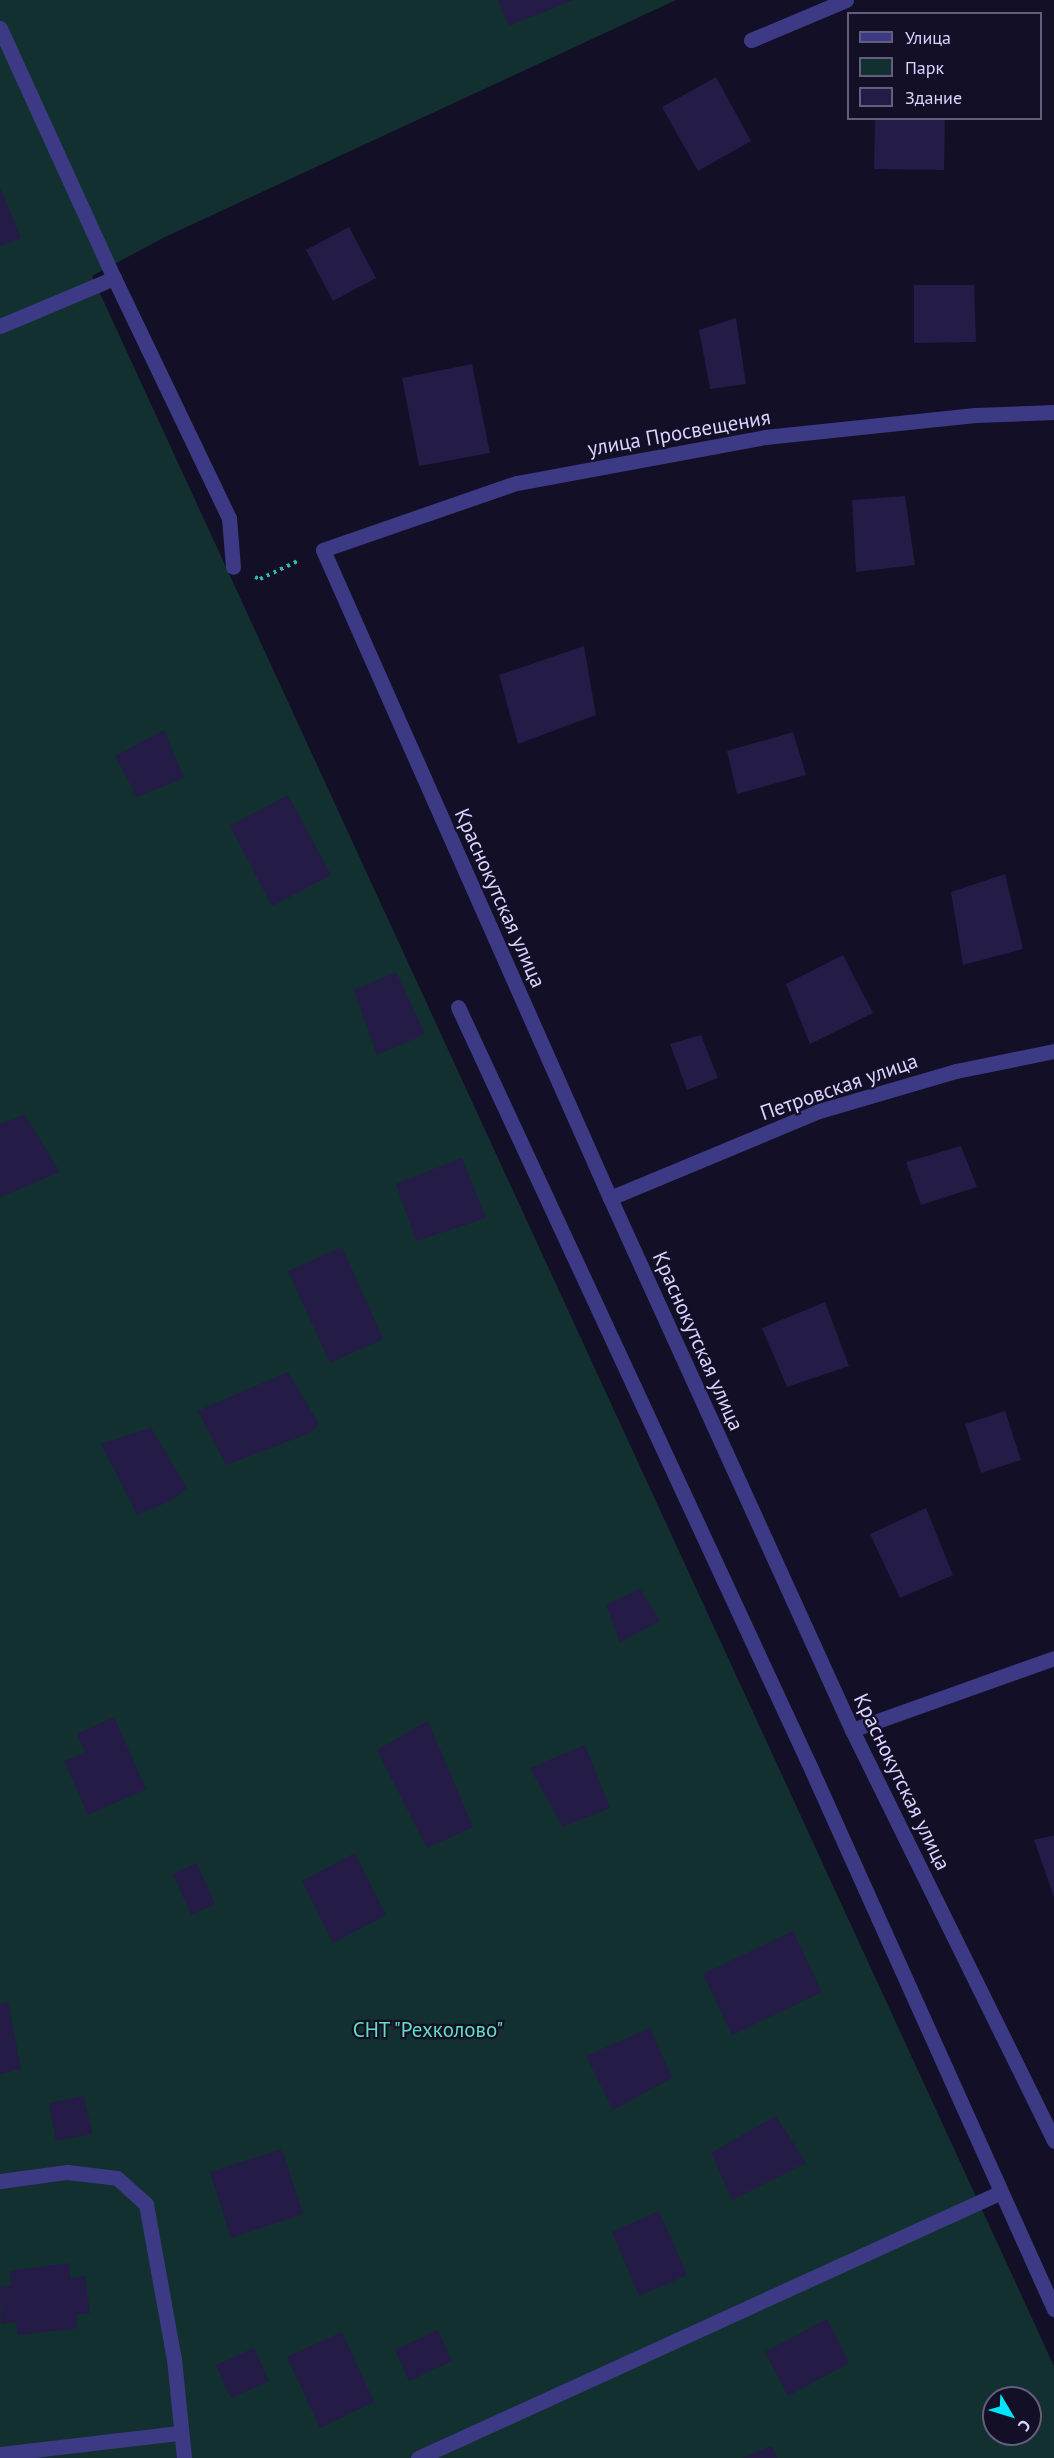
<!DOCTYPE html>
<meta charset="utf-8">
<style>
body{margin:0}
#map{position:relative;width:1054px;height:2458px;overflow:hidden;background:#130f26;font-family:"PT Sans",sans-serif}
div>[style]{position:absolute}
.green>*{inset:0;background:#12302f}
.building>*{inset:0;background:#241b47}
.path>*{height:4px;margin-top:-2px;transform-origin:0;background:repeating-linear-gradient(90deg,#2fb8b0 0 3px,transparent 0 7.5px)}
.service>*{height:15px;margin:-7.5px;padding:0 7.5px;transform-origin:7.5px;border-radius:7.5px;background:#3d3a85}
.minor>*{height:15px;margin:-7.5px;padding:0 7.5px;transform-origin:7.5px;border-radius:7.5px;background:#3d3a85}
span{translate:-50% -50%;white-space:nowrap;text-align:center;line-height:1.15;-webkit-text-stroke:4.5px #130f26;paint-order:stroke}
.street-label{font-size:21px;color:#d9d4ff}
.park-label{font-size:21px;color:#5fe0c0}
.legend{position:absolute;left:847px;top:12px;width:195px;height:108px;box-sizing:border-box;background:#130f26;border:2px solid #625e7d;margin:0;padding:8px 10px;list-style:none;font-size:18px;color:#d9d4ff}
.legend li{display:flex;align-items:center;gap:12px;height:30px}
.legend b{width:30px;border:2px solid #625e7d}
.north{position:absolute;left:982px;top:2386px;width:60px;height:60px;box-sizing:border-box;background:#130f26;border:2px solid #625e7d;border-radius:50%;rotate:128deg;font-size:16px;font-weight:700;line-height:24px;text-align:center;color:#d9d4ff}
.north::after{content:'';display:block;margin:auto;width:21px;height:27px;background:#00e5ff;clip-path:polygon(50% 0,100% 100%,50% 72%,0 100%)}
</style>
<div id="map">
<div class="green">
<div style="clip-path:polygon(evenodd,0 0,676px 0,165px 237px,92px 276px,1054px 2366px,1054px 2458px,0 2458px,0 0,994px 2398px,1030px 2398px,1030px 2434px,994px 2434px,994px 2398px)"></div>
</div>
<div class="building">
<div style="clip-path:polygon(498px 0,574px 0,509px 26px)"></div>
<div style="clip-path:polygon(716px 77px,751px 141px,698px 171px,662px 107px)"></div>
<div style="clip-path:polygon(875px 118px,945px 118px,944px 170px,874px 169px)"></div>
<div style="clip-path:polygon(0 187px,21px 238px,0 246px)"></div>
<div style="clip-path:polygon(349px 227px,376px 278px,333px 301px,306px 250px)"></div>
<div style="clip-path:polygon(914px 285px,974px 285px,976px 342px,914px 343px)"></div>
<div style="clip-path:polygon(736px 318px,746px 384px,710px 389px,699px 330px)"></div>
<div style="clip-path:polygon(472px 364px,490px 453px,419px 466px,402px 378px)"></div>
<div style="clip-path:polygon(905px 496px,915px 565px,856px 572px,852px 500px)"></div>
<div style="clip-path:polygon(584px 646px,596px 715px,518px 744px,499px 675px)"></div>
<div style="clip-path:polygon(164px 730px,184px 778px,137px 797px,115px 756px)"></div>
<div style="clip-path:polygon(793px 732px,806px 775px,737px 794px,727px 751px)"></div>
<div style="clip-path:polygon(288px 795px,331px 875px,272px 906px,230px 826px)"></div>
<div style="clip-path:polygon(1005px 874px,1023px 949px,963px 965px,951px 892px)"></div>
<div style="clip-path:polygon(843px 955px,873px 1013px,810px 1044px,786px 984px)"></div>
<div style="clip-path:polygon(396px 972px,425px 1034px,377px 1055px,354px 990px)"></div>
<div style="clip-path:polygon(701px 1035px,718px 1078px,687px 1090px,670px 1044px)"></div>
<div style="clip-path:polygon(25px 1115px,60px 1172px,0 1197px,0 1124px)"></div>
<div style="clip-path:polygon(961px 1146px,977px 1187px,921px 1205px,906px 1162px)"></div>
<div style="clip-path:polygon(462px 1158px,486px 1218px,416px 1241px,396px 1184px)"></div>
<div style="clip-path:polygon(342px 1247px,383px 1339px,330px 1363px,288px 1271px)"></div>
<div style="clip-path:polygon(825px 1302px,849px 1366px,787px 1387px,762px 1328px)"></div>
<div style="clip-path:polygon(288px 1372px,319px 1424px,310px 1433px,226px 1465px,198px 1411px)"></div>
<div style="clip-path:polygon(1005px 1411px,1021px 1460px,981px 1473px,965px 1424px)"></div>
<div style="clip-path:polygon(151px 1428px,187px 1488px,170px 1501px,137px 1515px,101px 1444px)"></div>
<div style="clip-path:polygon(926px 1508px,953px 1575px,900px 1598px,870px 1534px)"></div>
<div style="clip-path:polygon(640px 1589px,660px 1621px,620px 1642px,606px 1605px)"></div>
<div style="clip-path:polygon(114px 1717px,146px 1789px,88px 1815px,64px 1761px,85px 1752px,77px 1734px)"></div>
<div style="clip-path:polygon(428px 1721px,473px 1827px,427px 1848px,377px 1750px)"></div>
<div style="clip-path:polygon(585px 1745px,610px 1808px,563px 1827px,530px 1768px)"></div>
<div style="clip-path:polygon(1054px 1835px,1054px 1897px,1034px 1840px)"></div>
<div style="clip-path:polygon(355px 1853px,386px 1915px,333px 1943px,302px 1881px)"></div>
<div style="clip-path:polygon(197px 1863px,215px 1904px,191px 1915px,173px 1874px)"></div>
<div style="clip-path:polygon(793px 1931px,822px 1992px,732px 2035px,703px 1974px)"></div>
<div style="clip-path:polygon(8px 2002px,21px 2069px,0 2074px,0 2004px)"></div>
<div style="clip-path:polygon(650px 2028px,672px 2078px,613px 2110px,586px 2056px)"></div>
<div style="clip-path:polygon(84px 2096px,92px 2134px,56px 2141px,49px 2103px)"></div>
<div style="clip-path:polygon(776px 2116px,806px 2163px,732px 2200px,711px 2153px)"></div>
<div style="clip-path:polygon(282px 2149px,303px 2214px,231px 2238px,210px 2172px)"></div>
<div style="clip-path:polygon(659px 2211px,687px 2275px,639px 2296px,612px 2232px)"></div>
<div style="clip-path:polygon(69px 2263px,71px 2278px,85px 2276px,90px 2313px,76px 2315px,78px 2328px,18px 2335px,16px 2322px,1px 2324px,0 2287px,11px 2286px,10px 2271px)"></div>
<div style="clip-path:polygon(827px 2319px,849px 2363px,788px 2396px,765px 2352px)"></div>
<div style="clip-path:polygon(438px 2330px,452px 2361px,409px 2381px,395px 2350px)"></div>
<div style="clip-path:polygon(342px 2332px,374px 2402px,320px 2428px,287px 2357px)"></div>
<div style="clip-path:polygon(254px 2348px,269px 2381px,231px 2398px,216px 2365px)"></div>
<div style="clip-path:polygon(772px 2446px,777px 2458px,742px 2458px)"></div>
</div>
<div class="path">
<div style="left:255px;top:577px;width:5px;rotate:22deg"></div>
<div style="left:260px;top:579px;width:44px;rotate:-25.4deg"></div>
</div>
<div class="service">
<div style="left:0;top:28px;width:275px;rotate:65.5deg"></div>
<div style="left:114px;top:278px;width:266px;rotate:64.4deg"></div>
<div style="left:229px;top:518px;width:49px;rotate:85.3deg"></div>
<div style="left:0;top:2181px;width:68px;rotate:-7.7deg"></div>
<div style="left:67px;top:2172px;width:50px;rotate:6.8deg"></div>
<div style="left:117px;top:2178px;width:39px;rotate:42deg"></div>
<div style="left:146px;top:2204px;width:158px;rotate:79.8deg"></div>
<div style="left:174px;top:2359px;width:100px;rotate:84.2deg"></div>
<div style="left:0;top:2454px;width:181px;rotate:-6.7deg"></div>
</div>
<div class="minor">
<div style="left:751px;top:40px;width:103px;rotate:-22.8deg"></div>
<div style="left:0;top:326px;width:124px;rotate:-22.8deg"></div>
<div style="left:1054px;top:412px;width:79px;rotate:177.8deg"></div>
<div style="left:975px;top:415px;width:211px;rotate:174deg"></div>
<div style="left:765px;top:437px;width:253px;rotate:169.5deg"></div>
<div style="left:516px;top:483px;width:204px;rotate:160.9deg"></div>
<div style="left:323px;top:550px;width:709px;rotate:66.11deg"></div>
<div style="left:610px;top:1198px;width:584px;rotate:65.54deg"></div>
<div style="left:852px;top:1730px;width:458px;rotate:63.8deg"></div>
<div style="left:458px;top:1007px;width:832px;rotate:65.13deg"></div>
<div style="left:808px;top:1762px;width:600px;rotate:65.79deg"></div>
<div style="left:610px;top:1198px;width:226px;rotate:-22.6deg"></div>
<div style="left:819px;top:1111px;width:143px;rotate:-16.3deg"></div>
<div style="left:956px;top:1071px;width:100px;rotate:-11.5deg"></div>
<div style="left:852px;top:1730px;width:214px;rotate:-19.6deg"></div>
<div style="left:418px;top:2458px;width:639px;rotate:-24.52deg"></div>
</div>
<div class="street-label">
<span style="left:679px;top:433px;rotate:-10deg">улица Просвещения</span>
<span style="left:500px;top:898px;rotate:66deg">Краснокутская улица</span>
<span style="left:839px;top:1087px;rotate:-19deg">Петровская улица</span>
<span style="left:698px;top:1341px;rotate:66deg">Краснокутская улица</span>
<span style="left:902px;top:1782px;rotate:64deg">Краснокутская улица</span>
</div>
<div class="park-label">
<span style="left:428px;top:2030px">СНТ "Рехколово"</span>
</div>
<ul class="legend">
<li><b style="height:8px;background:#3d3a85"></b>Улица</li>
<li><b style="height:16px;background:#12302f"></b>Парк</li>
<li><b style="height:16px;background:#241b47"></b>Здание</li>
</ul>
<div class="north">С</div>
</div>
